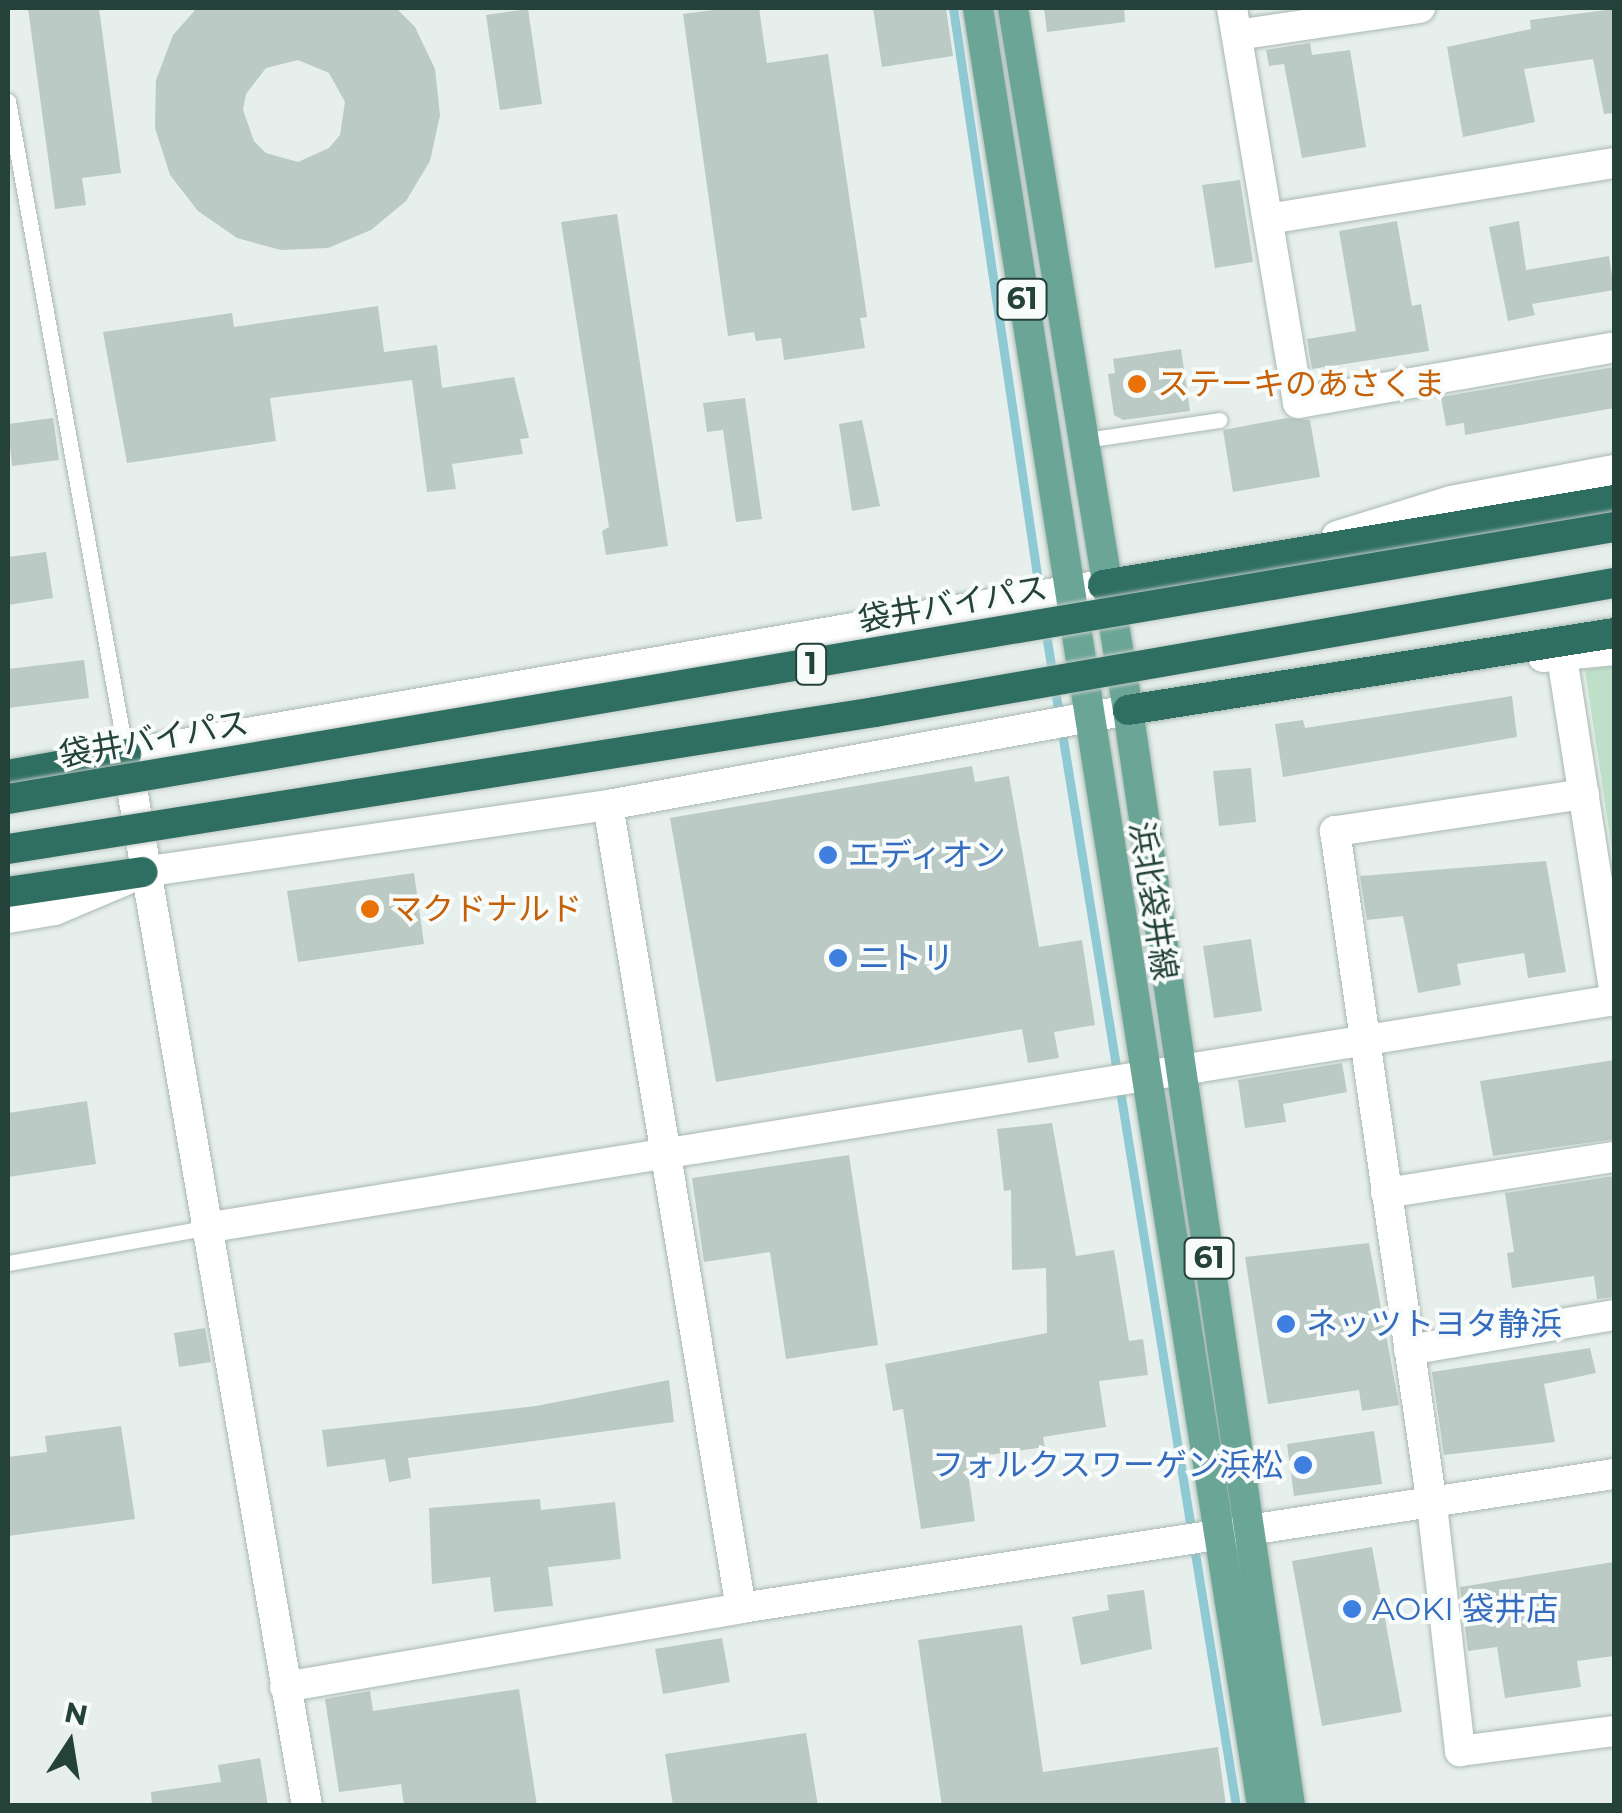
<!DOCTYPE html>
<meta charset="utf-8">
<style>
body{margin:0}
#map{position:relative;width:1622px;height:1813px;overflow:hidden;background:#e6efeb;font-family:Montserrat,"Noto Sans JP",sans-serif}
div>[style]{position:absolute}
.green>*{inset:0;background:#bfe0c8}
.stream>*{height:9px;margin:-4.5px;padding:0 4.5px;transform-origin:4.5px;border-radius:4.5px;background:#8ec9d4}
.building>*{inset:0;background:#bbcac4}
.roads{filter:drop-shadow(0 0 2px #a8b8b2) drop-shadow(0 0 2px #a8b8b2)}
.lane>*{height:15px;margin:-7.5px;padding:0 7.5px;transform-origin:7.5px;border-radius:7.5px;background:#fff}
.street>*{height:30px;margin:-15px;padding:0 15px;transform-origin:15px;border-radius:15px;background:#fff}
.secondary>*{height:30px;margin:-15px;padding:0 15px;transform-origin:15px;border-radius:15px;background:#fff}
.primary>*{height:30px;margin:-15px;padding:0 15px;transform-origin:15px;border-radius:15px;background:#6aa596}
.highway>*{height:30px;margin:-15px;padding:0 15px;transform-origin:15px;border-radius:15px;background:#2f6f62}
.bridges{filter:drop-shadow(0 0 2px #c2cac8) drop-shadow(0 0 2px #c2cac8)}
.highway-bridge>*{height:30px;margin:-15px;padding:0 15px;transform-origin:15px;border-radius:15px;background:#2f6f62}
.dots>*{width:28px;height:28px;translate:-50% -50%;box-sizing:border-box;border:5px solid #f7fbf9;border-radius:50%}
span{translate:-50% -50%;white-space:nowrap;text-align:center;line-height:1.15;-webkit-text-stroke:8px #f7fbf9;paint-order:stroke}
.shield-label span{padding:2px 8px;background:#f7fbf9;border:2px solid;border-radius:8px;-webkit-text-stroke-width:0}
.shield-label{font-size:30px;color:#24423a;font-weight:700}
.food-label{font-size:32px;color:#c56008}
.left{translate:0 -50%;text-align:left}
.street-label{font-size:32px;color:#24423a}
.shop-label{font-size:32px;color:#366cbe}
.right{translate:-100% -50%;text-align:right}
.frame{position:absolute;inset:0;border:10px solid #24423a;pointer-events:none}
.north{position:absolute;left:20px;top:1693px;width:100px;height:100px;-webkit-text-stroke:8px #f7fbf9;paint-order:stroke;rotate:12deg;font-size:28px;font-weight:700;line-height:40px;text-align:center;color:#24423a}
.north::after{content:'';display:block;margin:auto;width:35px;height:45px;background:#24423a;clip-path:polygon(50% 0,100% 100%,50% 72%,0 100%)}
</style>
<div id="map">
<div class="green">
<div style="clip-path:polygon(1614px 666px,1614px 863px,1585px 670px)"></div>
</div>
<div class="stream">
<div style="left:953px;top:8px;width:586px;rotate:81.57deg"></div>
<div style="left:1045px;top:628px;width:1193px;rotate:80.79deg"></div>
</div>
<div class="building">
<div style="clip-path:polygon(28px 8px,99px 8px,121px 173px,82px 178px,86px 205px,55px 209px)"></div>
<div style="clip-path:polygon(evenodd,197px 8px,396px 8px,415px 27px,435px 69px,440px 115px,430px 161px,406px 201px,371px 230px,328px 248px,281px 250px,237px 238px,198px 211px,170px 175px,155px 128px,156px 80px,173px 35px,197px 8px,298px 60px,329px 73px,345px 102px,340px 135px,329px 148px,298px 162px,266px 153px,254px 141px,243px 110px,246px 94px,266px 68px,298px 60px)"></div>
<div style="clip-path:polygon(729px 8px,759px 8px,767px 63px,828px 54px,867px 317px,860px 318px,865px 348px,784px 360px,781px 338px,756px 341px,754px 332px,728px 336px,683px 14px)"></div>
<div style="clip-path:polygon(873px 8px,946px 8px,953px 56px,882px 67px)"></div>
<div style="clip-path:polygon(1044px 8px,1124px 8px,1125px 22px,1047px 32px)"></div>
<div style="clip-path:polygon(528px 9px,542px 104px,500px 110px,486px 15px)"></div>
<div style="clip-path:polygon(1614px 9px,1614px 113px,1604px 114px,1593px 59px,1524px 69px,1535px 122px,1463px 137px,1447px 47px,1531px 29px,1530px 20px)"></div>
<div style="clip-path:polygon(1310px 43px,1312px 55px,1350px 50px,1366px 147px,1302px 158px,1284px 64px,1269px 66px,1266px 50px)"></div>
<div style="clip-path:polygon(1240px 180px,1253px 262px,1215px 268px,1202px 185px)"></div>
<div style="clip-path:polygon(617px 214px,668px 546px,606px 555px,602px 531px,609px 527px,561px 222px)"></div>
<div style="clip-path:polygon(1397px 221px,1412px 306px,1421px 304px,1429px 351px,1312px 369px,1307px 339px,1356px 331px,1339px 231px)"></div>
<div style="clip-path:polygon(1519px 221px,1526px 270px,1609px 256px,1614px 290px,1532px 304px,1535px 315px,1508px 321px,1489px 227px)"></div>
<div style="clip-path:polygon(378px 306px,384px 352px,437px 345px,442px 388px,514px 377px,529px 438px,520px 439px,523px 454px,452px 464px,456px 489px,427px 492px,412px 380px,270px 398px,276px 441px,127px 463px,103px 332px,232px 313px,234px 327px)"></div>
<div style="clip-path:polygon(1181px 349px,1190px 411px,1123px 420px,1114px 415px,1108px 374px,1115px 373px,1113px 359px)"></div>
<div style="clip-path:polygon(1614px 367px,1614px 408px,1465px 435px,1464px 423px,1446px 426px,1441px 397px)"></div>
<div style="clip-path:polygon(745px 398px,762px 519px,736px 522px,723px 430px,707px 432px,703px 403px)"></div>
<div style="clip-path:polygon(53px 418px,59px 460px,12px 466px,8px 424px)"></div>
<div style="clip-path:polygon(1287px 418px,1310px 420px,1320px 477px,1233px 492px,1223px 430px)"></div>
<div style="clip-path:polygon(862px 420px,880px 506px,852px 511px,839px 424px)"></div>
<div style="clip-path:polygon(46px 552px,53px 598px,8px 605px,8px 557px)"></div>
<div style="clip-path:polygon(84px 660px,89px 698px,8px 708px,8px 669px)"></div>
<div style="clip-path:polygon(1512px 696px,1517px 737px,1283px 777px,1275px 724px,1303px 720px,1305px 728px)"></div>
<div style="clip-path:polygon(972px 766px,975px 782px,1009px 776px,1039px 947px,1082px 940px,1095px 1025px,1054px 1032px,1059px 1058px,1028px 1063px,1022px 1029px,716px 1082px,670px 818px)"></div>
<div style="clip-path:polygon(1251px 768px,1256px 822px,1219px 826px,1213px 771px)"></div>
<div style="clip-path:polygon(1546px 861px,1566px 972px,1528px 978px,1524px 953px,1457px 964px,1461px 985px,1418px 993px,1403px 916px,1367px 920px,1360px 876px)"></div>
<div style="clip-path:polygon(414px 873px,424px 944px,298px 962px,287px 891px)"></div>
<div style="clip-path:polygon(1251px 939px,1262px 1011px,1214px 1018px,1203px 946px)"></div>
<div style="clip-path:polygon(1614px 1060px,1614px 1139px,1493px 1156px,1480px 1081px)"></div>
<div style="clip-path:polygon(1342px 1063px,1347px 1092px,1283px 1104px,1286px 1122px,1245px 1128px,1238px 1080px)"></div>
<div style="clip-path:polygon(87px 1101px,96px 1164px,8px 1177px,8px 1113px)"></div>
<div style="clip-path:polygon(1052px 1123px,1076px 1256px,1114px 1250px,1129px 1341px,1143px 1339px,1148px 1375px,1099px 1381px,1106px 1427px,1043px 1437px,1045px 1447px,966px 1458px,975px 1521px,921px 1529px,903px 1409px,893px 1411px,885px 1364px,1047px 1333px,1046px 1268px,1012px 1270px,1011px 1190px,1004px 1191px,997px 1129px)"></div>
<div style="clip-path:polygon(849px 1155px,878px 1345px,786px 1359px,770px 1252px,704px 1262px,692px 1178px)"></div>
<div style="clip-path:polygon(1614px 1176px,1614px 1297px,1597px 1299px,1594px 1276px,1512px 1288px,1507px 1253px,1514px 1252px,1505px 1193px)"></div>
<div style="clip-path:polygon(1369px 1243px,1399px 1405px,1362px 1411px,1359px 1390px,1268px 1404px,1245px 1257px)"></div>
<div style="clip-path:polygon(205px 1328px,211px 1362px,179px 1367px,174px 1333px)"></div>
<div style="clip-path:polygon(1590px 1348px,1596px 1373px,1544px 1384px,1555px 1442px,1444px 1455px,1432px 1372px)"></div>
<div style="clip-path:polygon(669px 1380px,674px 1422px,408px 1458px,411px 1478px,389px 1482px,385px 1459px,327px 1467px,322px 1430px,536px 1406px)"></div>
<div style="clip-path:polygon(121px 1426px,135px 1519px,8px 1536px,8px 1457px,47px 1452px,45px 1436px)"></div>
<div style="clip-path:polygon(1374px 1431px,1382px 1484px,1294px 1496px,1287px 1444px)"></div>
<div style="clip-path:polygon(540px 1499px,541px 1510px,615px 1502px,621px 1559px,548px 1567px,553px 1606px,494px 1612px,490px 1577px,432px 1584px,429px 1508px)"></div>
<div style="clip-path:polygon(1372px 1547px,1402px 1712px,1322px 1726px,1292px 1561px)"></div>
<div style="clip-path:polygon(1613px 1562px,1614px 1656px,1577px 1661px,1581px 1687px,1505px 1698px,1497px 1647px,1468px 1651px,1460px 1587px)"></div>
<div style="clip-path:polygon(1144px 1590px,1152px 1649px,1081px 1665px,1072px 1617px,1109px 1610px,1107px 1595px)"></div>
<div style="clip-path:polygon(1022px 1625px,1043px 1772px,1218px 1747px,1226px 1806px,942px 1806px,918px 1640px)"></div>
<div style="clip-path:polygon(722px 1638px,730px 1682px,663px 1694px,655px 1649px)"></div>
<div style="clip-path:polygon(519px 1689px,537px 1806px,404px 1806px,401px 1784px,339px 1792px,325px 1699px,370px 1691px,373px 1711px)"></div>
<div style="clip-path:polygon(806px 1733px,818px 1806px,673px 1806px,665px 1754px)"></div>
<div style="clip-path:polygon(260px 1758px,268px 1806px,152px 1806px,151px 1792px,221px 1782px,218px 1765px)"></div>
</div>
<div class="roads">
<div class="lane">
<div style="left:8px;top:101px;width:664px;rotate:79.76deg"></div>
<div style="left:1079px;top:441px;width:142px;rotate:-8.5deg"></div>
<div style="left:8px;top:1263px;width:200px;rotate:-10.1deg"></div>
</div>
<div class="street">
<div style="left:1232px;top:8px;width:400px;rotate:80.5deg"></div>
<div style="left:1298px;top:403px;width:321px;rotate:-10deg"></div>
<div style="left:1237px;top:35px;width:185px;rotate:-8.4deg"></div>
<div style="left:1268px;top:219px;width:351px;rotate:-9.2deg"></div>
<div style="left:1337px;top:536px;width:119px;rotate:-17.1deg"></div>
<div style="left:1451px;top:501px;width:166px;rotate:-10.8deg"></div>
<div style="left:1543px;top:657px;width:71px;rotate:-5.6deg"></div>
<div style="left:1562px;top:657px;width:335px;rotate:81.1deg"></div>
<div style="left:1584px;top:794px;width:252px;rotate:171.5deg"></div>
<div style="left:1335px;top:831px;width:681px;rotate:81.81deg"></div>
<div style="left:1432px;top:1505px;width:248px;rotate:83.5deg"></div>
<div style="left:1460px;top:1751px;width:155px;rotate:-7.4deg"></div>
<div style="left:608px;top:805px;width:814px;rotate:80.6deg"></div>
<div style="left:8px;top:918px;width:48px;rotate:-9.7deg"></div>
<div style="left:55px;top:910px;width:77px;rotate:-22.9deg"></div>
<div style="left:1386px;top:1193px;width:231px;rotate:-9deg"></div>
<div style="left:205px;top:1228px;width:1427px;rotate:-9.19deg"></div>
<div style="left:1409px;top:1350px;width:208px;rotate:-9.7deg"></div>
<div style="left:285px;top:1687px;width:463px;rotate:-9.8deg"></div>
<div style="left:741px;top:1608px;width:883px;rotate:-8.73deg"></div>
</div>
<div class="secondary">
<div style="left:143px;top:872px;width:470px;rotate:-8.2deg"></div>
<div style="left:608px;top:805px;width:529px;rotate:-10.35deg"></div>
<div style="left:307px;top:1806px;width:1067px;rotate:-99.76deg"></div>
<div style="left:126px;top:754px;width:984px;rotate:-9.83deg"></div>
</div>
<div class="primary">
<div style="left:978px;top:8px;width:1820px;rotate:81.02deg"></div>
<div style="left:1013px;top:8px;width:711px;rotate:80.7deg"></div>
<div style="left:1128px;top:710px;width:1108px;rotate:81.59deg"></div>
</div>
<div class="highway">
<div style="left:1103px;top:585px;width:518px;rotate:-9.44deg"></div>
<div style="left:1128px;top:710px;width:492px;rotate:-9deg"></div>
<div style="left:8px;top:775px;width:120px;rotate:-10.1deg"></div>
<div style="left:8px;top:892px;width:136px;rotate:-8.4deg"></div>
</div>
</div>
<div class="bridges">
<div class="highway-bridge">
<div style="left:8px;top:799px;width:1629px;rotate:-9.61deg"></div>
<div style="left:8px;top:849px;width:878px;rotate:-8.98deg"></div>
<div style="left:875px;top:712px;width:750px;rotate:-9.9deg"></div>
</div>
</div>
<div class="dots">
<div style="left:1137px;top:384px;background:#e8710a"></div>
<div style="left:828px;top:855px;background:#3f7fe0"></div>
<div style="left:370px;top:909px;background:#e8710a"></div>
<div style="left:838px;top:958px;background:#3f7fe0"></div>
<div style="left:1286px;top:1324px;background:#3f7fe0"></div>
<div style="left:1303px;top:1465px;background:#3f7fe0"></div>
<div style="left:1352px;top:1609px;background:#3f7fe0"></div>
</div>
<div class="shield-label">
<span style="left:1022px;top:299px">61</span>
<span style="left:811px;top:664px">1</span>
<span style="left:1209px;top:1258px">61</span>
</div>
<div class="food-label">
<span class="left" style="left:1157px;top:384px">ステーキのあさくま</span>
<span class="left" style="left:390px;top:909px">マクドナルド</span>
</div>
<div class="street-label">
<span style="left:953px;top:604px;rotate:-10deg">袋井バイパス</span>
<span style="left:154px;top:739px;rotate:-10deg">袋井バイパス</span>
<span style="left:1153px;top:901px;rotate:81deg">浜北袋井線</span>
</div>
<div class="shop-label">
<span class="left" style="left:848px;top:855px">エディオン</span>
<span class="left" style="left:858px;top:958px">ニトリ</span>
<span class="left" style="left:1306px;top:1324px">ネッツトヨタ静浜</span>
<span class="right" style="left:1283px;top:1465px">フォルクスワーゲン浜松</span>
<span class="left" style="left:1372px;top:1609px">AOKI 袋井店</span>
</div>
<div class="frame"></div>
<div class="north">N</div>
</div>
